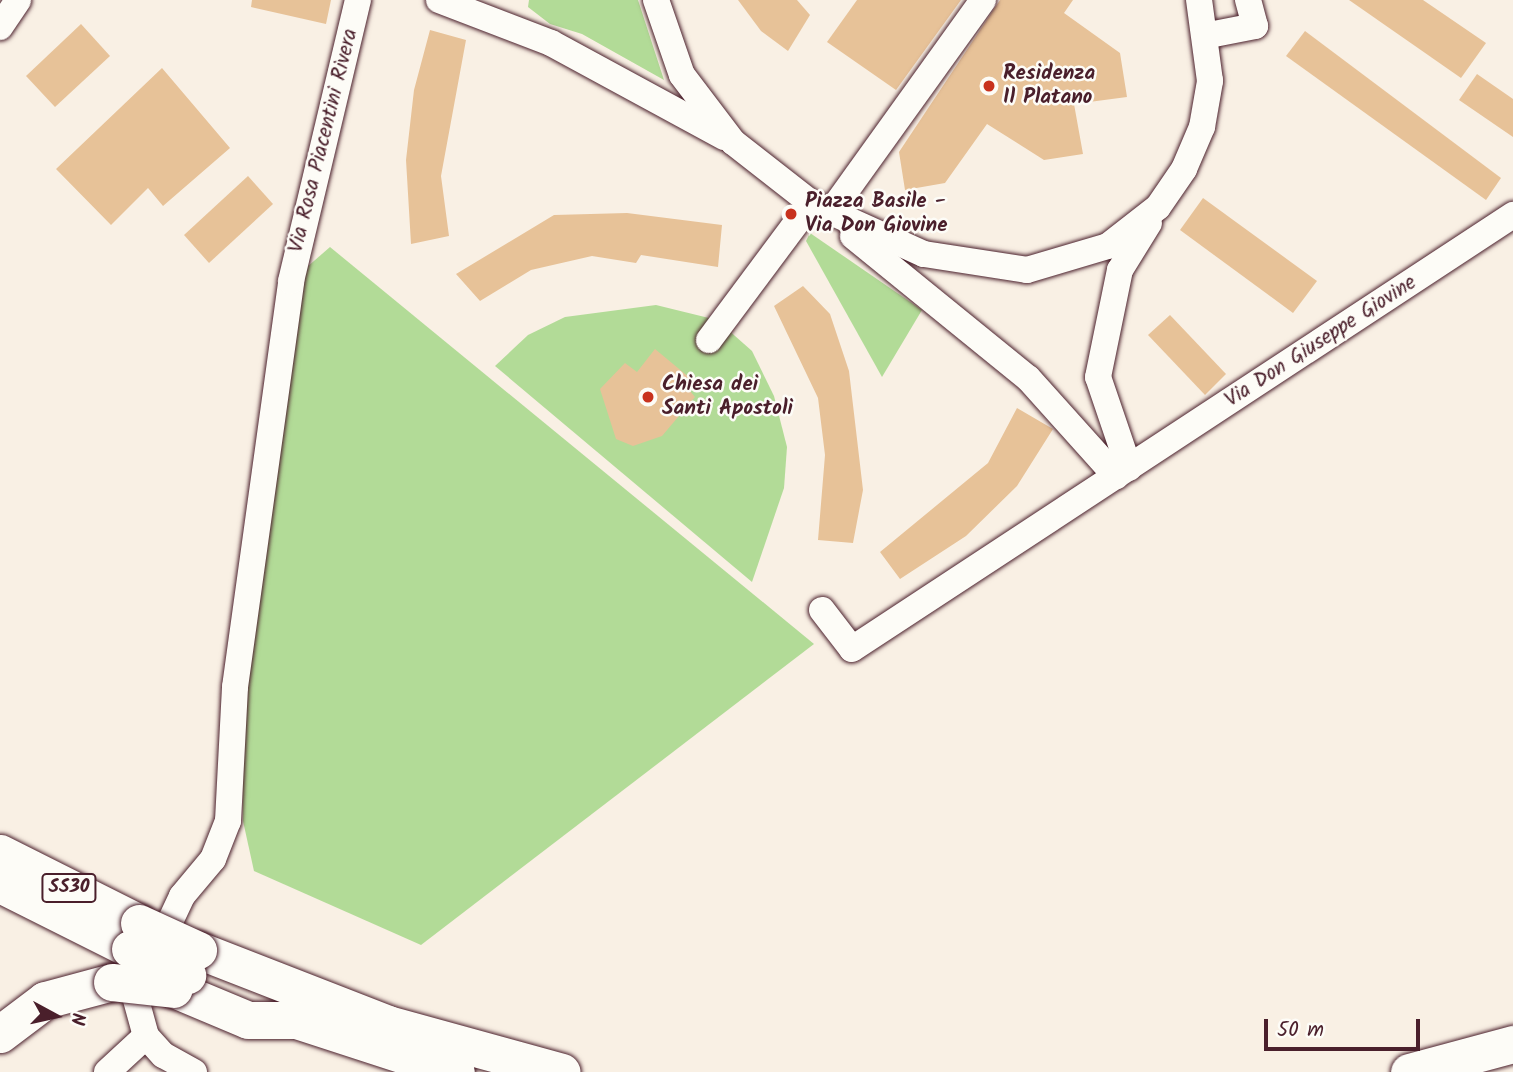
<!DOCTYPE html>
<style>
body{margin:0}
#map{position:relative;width:1513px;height:1072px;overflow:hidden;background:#f9f0e4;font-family:Kalam,sans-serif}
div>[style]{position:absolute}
.green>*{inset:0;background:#b2db97}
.building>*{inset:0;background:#e7c298}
.roads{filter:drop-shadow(0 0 2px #4a1f2b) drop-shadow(0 0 2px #4a1f2b)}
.minor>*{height:26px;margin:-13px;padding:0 13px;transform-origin:13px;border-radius:13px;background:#fdfcf7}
.highway>*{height:37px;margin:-18.5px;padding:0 18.5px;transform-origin:18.5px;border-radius:18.5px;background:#fdfcf7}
.bridges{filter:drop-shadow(0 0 2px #4a1f2b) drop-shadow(0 0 2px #4a1f2b)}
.highway-bridge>*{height:37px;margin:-18.5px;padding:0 18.5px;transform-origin:18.5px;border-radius:18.5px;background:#fdfcf7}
.dots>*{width:19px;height:19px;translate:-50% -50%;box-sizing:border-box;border:4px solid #fdfcf7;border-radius:50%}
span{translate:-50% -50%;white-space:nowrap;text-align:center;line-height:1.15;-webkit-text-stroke:5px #fdfcf7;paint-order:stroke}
.shield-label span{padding:2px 5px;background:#fdfcf7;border:2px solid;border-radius:5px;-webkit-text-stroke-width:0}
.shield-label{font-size:19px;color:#4a1f2b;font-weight:700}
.poi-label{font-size:21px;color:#4a1f2b;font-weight:700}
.left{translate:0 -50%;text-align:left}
.street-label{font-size:21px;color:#4a1f2b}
.north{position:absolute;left:21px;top:981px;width:70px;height:70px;-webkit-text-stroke:5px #fdfcf7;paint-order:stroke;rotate:98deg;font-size:19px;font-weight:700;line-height:28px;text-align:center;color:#4a1f2b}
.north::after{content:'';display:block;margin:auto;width:24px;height:32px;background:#4a1f2b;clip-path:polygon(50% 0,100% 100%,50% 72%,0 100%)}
.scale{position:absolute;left:1264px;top:1019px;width:156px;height:32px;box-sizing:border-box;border:4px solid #4a1f2b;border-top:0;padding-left:9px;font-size:21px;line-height:24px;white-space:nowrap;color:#4a1f2b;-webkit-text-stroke:5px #fdfcf7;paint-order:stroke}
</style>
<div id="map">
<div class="green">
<div style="clip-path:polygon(529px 0,638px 0,664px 80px,582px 34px,550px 24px,528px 7px)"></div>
<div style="clip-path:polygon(810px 233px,922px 310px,882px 377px,806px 241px)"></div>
<div style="clip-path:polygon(330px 247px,814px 644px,421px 945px,254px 871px,243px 821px,241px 649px,291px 281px)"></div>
<div style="clip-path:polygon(656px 305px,717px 320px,752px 351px,774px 396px,787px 447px,784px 488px,752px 582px,495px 366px,528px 335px,565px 317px)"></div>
</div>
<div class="building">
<div style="clip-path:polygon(252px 0,331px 0,326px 24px,251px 7px)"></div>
<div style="clip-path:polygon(738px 0,797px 0,810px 15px,788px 51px,761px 31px)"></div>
<div style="clip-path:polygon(857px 0,961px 0,896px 90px,827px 42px)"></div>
<div style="clip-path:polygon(1000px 0,1073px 0,1064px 13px,1120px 53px,1127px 97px,1074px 104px,1083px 154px,1044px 160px,987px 124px,945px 183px,905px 190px,899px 152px)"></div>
<div style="clip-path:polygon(1349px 0,1423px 0,1486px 43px,1461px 78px)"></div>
<div style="clip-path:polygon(81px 24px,110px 56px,55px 107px,26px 76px)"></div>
<div style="clip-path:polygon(430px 30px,466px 40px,441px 176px,449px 236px,411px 244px,406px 160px,414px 90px)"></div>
<div style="clip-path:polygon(1305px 31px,1501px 178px,1486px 200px,1286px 56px)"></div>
<div style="clip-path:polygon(162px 68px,230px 148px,163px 206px,148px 188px,111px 225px,56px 169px)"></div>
<div style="clip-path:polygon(1477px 74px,1513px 99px,1513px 137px,1459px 100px)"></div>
<div style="clip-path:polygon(248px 176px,273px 204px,209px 263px,184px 235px)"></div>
<div style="clip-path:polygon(1203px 198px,1317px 281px,1293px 313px,1180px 230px)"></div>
<div style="clip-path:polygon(627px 213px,722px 225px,718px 267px,641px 255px,636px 263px,592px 256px,531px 270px,480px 301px,456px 274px,554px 215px)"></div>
<div style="clip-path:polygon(803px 286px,830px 314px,849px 371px,863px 490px,853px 543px,818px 540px,825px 455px,818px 398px,774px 306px)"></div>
<div style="clip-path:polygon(1170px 315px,1226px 374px,1205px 395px,1148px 335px)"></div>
<div style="clip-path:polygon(655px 349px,696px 383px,690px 391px,695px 397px,662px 436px,633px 446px,616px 439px,600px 389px,625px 363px,637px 372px)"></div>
<div style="clip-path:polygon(1017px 408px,1053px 429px,1017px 486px,966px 536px,900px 579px,880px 552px,988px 463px)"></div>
</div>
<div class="roads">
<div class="minor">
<div style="left:439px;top:0;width:120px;rotate:21deg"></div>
<div style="left:551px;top:43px;width:197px;rotate:28.5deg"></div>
<div style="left:656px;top:0;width:79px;rotate:70.9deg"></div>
<div style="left:682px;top:75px;width:84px;rotate:52.7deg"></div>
<div style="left:733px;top:142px;width:99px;rotate:38deg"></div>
<div style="left:811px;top:203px;width:124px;rotate:24.3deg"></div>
<div style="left:924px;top:254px;width:104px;rotate:8.8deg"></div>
<div style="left:1027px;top:270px;width:84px;rotate:-16.5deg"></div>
<div style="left:1108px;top:246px;width:63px;rotate:-38deg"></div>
<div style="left:1158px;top:207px;width:46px;rotate:-55.6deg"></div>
<div style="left:1184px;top:169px;width:46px;rotate:-66.8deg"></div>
<div style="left:1202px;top:127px;width:47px;rotate:-80.1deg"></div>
<div style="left:1210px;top:81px;width:82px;rotate:-97.7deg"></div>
<div style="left:0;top:27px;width:32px;rotate:-56deg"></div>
<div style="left:1209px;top:35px;width:47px;rotate:-11.1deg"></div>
<div style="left:1255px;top:26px;width:27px;rotate:-105deg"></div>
<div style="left:830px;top:213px;width:262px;rotate:-54.3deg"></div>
<div style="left:853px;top:236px;width:225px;rotate:39.1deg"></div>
<div style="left:1028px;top:378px;width:132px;rotate:48.1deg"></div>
<div style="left:709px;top:340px;width:171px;rotate:-53.3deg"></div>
<div style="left:1129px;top:468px;width:96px;rotate:-108.8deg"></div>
<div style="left:1098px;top:377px;width:109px;rotate:-78.4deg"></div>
<div style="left:1120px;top:270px;width:55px;rotate:-58.3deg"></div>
<div style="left:822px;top:610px;width:49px;rotate:52.4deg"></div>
<div style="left:852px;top:649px;width:791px;rotate:-33.29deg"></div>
<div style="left:107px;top:1072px;width:53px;rotate:-42.7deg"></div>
<div style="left:194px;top:1072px;width:35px;rotate:-151deg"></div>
<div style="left:163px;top:1055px;width:25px;rotate:-132deg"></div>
<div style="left:146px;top:1036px;width:41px;rotate:-105.4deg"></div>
<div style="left:135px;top:996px;width:110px;rotate:-64.8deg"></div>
<div style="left:182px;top:896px;width:48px;rotate:-50deg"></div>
<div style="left:213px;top:859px;width:41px;rotate:-68.5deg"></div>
<div style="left:228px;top:821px;width:134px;rotate:-87deg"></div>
<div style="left:235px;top:687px;width:410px;rotate:-82.1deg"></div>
<div style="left:291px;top:281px;width:289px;rotate:-76.6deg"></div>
</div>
<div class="highway">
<div style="left:0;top:853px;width:156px;rotate:26.7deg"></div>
<div style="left:0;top:884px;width:145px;rotate:26.6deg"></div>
<div style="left:198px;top:950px;width:204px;rotate:21.3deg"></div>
<div style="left:388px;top:1024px;width:180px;rotate:15.4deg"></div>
<div style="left:174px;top:989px;width:80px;rotate:22.7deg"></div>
<div style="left:248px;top:1020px;width:48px"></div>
<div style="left:296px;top:1020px;width:168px;rotate:18deg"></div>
<div style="left:0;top:1034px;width:56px;rotate:-37.1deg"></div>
<div style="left:45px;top:1000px;width:69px;rotate:-15deg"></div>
<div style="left:1409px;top:1072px;width:108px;rotate:-15.1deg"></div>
</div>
</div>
<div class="bridges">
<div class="highway-bridge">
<div style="left:139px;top:923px;width:65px;rotate:24.6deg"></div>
<div style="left:130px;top:949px;width:63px;rotate:24.5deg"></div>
<div style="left:112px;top:982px;width:62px;rotate:6.4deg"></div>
</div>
</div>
<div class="dots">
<div style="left:989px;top:86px;background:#c8321e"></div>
<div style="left:791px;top:214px;background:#c8321e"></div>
<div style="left:648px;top:397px;background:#c8321e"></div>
</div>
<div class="shield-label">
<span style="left:69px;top:888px">SS30</span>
</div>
<div class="poi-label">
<span class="left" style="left:1003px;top:86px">Residenza<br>Il Platano</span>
<span class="left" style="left:805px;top:214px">Piazza Basile -<br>Via Don Giovine</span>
<span class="left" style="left:662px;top:397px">Chiesa dei<br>Santi Apostoli</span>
</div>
<div class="street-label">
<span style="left:324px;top:141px;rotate:-76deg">Via Rosa Piacentini Rivera</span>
<span style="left:1321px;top:342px;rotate:-33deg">Via Don Giuseppe Giovine</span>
</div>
<div class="north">N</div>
<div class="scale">50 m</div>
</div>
